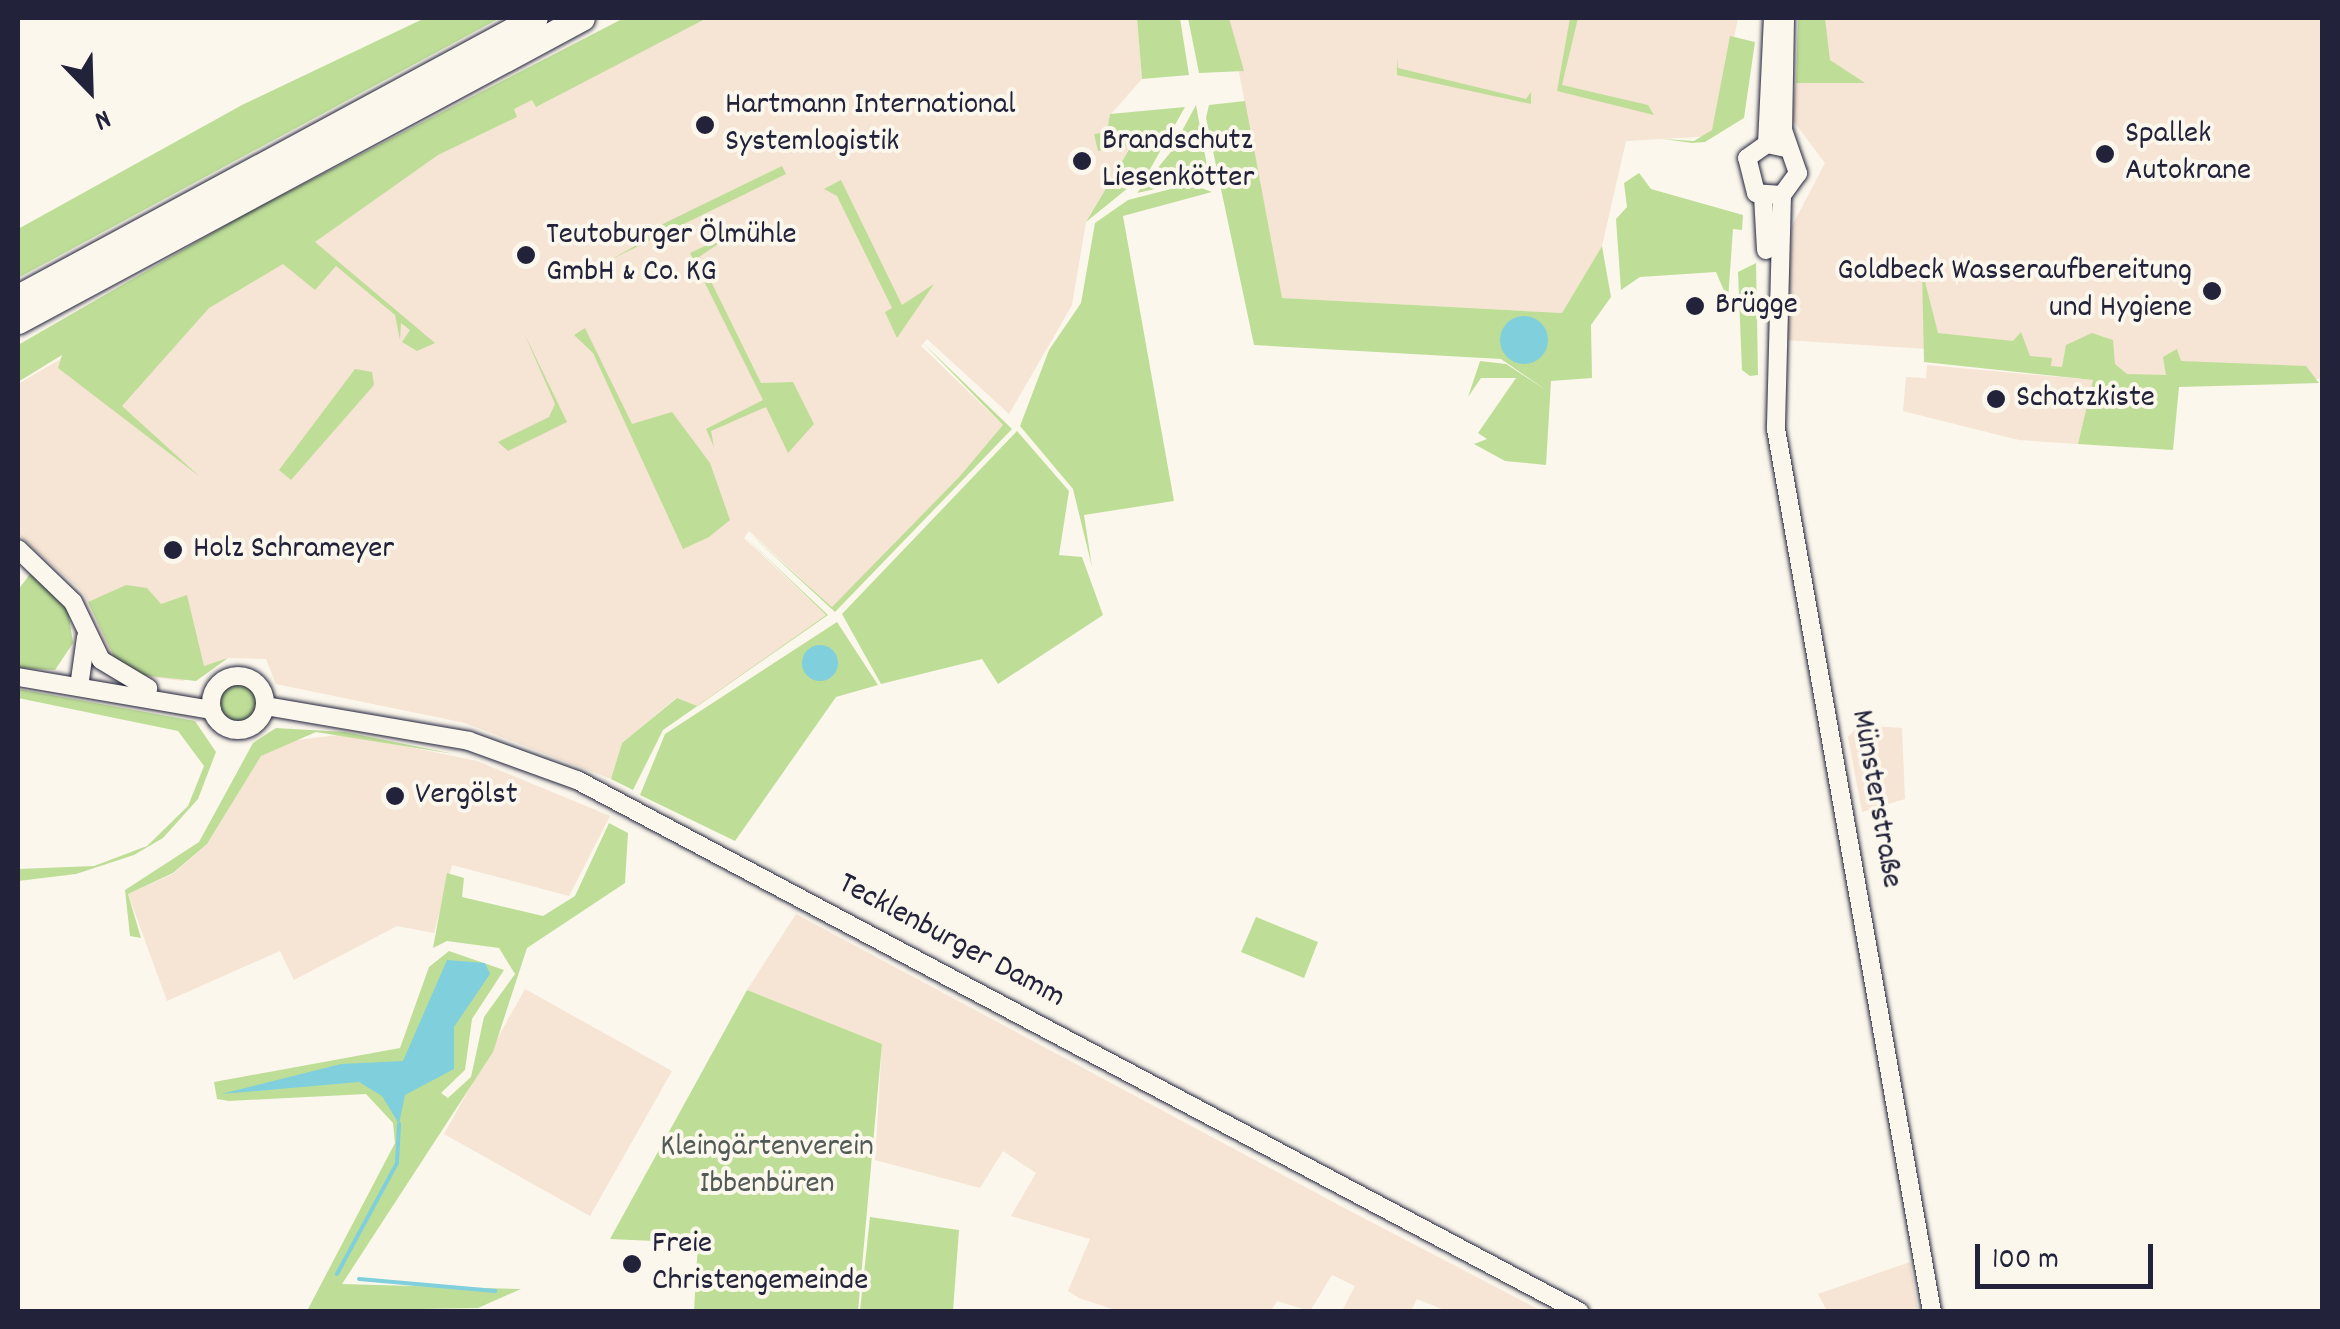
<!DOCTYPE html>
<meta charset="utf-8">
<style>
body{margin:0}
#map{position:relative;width:2340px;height:1329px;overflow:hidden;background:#fbf7ec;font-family:Dekko,sans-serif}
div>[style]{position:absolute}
.built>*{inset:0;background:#f6e4d4}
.green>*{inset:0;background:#bede97}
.round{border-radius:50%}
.water>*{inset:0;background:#80cfdc}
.stream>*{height:4px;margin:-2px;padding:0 2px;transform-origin:2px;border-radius:2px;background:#80cfdc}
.roads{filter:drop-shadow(0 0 2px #22223b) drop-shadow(0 0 2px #22223b)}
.secondary>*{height:18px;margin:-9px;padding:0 9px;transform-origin:9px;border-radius:9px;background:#fbf7ec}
.secondary>.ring{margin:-9px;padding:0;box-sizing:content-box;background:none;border:18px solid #fbf7ec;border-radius:50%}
.highway>*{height:25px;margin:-12.5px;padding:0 12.5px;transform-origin:12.5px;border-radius:12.5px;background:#fbf7ec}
.dots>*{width:28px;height:28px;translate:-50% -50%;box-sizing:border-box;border:5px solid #fbf7ec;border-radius:50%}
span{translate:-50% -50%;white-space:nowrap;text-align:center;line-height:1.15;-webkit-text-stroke:8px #fbf7ec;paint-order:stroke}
.poi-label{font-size:32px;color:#22223b}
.left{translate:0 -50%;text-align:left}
.right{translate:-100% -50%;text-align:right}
.street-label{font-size:32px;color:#22223b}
.park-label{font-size:32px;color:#515a57}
.frame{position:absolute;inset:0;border:20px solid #22223b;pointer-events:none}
.north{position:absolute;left:40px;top:40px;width:100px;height:100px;-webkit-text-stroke:8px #fbf7ec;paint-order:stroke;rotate:157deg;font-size:28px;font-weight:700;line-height:40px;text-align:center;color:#22223b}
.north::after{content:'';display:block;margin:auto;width:35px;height:45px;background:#22223b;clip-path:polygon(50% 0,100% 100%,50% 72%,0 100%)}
.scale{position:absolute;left:1975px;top:1244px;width:178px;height:45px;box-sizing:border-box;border:5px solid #22223b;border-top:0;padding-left:12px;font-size:30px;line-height:35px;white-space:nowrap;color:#22223b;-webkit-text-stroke:8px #fbf7ec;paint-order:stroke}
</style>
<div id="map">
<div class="built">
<div style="clip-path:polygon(682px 18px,1137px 18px,1142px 79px,1111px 114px,1107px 132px,1095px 134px,1131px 145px,1086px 222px,1072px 305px,1009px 414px,927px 339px,921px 346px,1004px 426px,960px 476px,832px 607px,749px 531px,744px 538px,826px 615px,697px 707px,676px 698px,622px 743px,611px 779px,465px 723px,276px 684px,266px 659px,228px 658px,183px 681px,149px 677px,111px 656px,84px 593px,18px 534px,18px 384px,288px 226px)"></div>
<div style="clip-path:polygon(1229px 18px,1738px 18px,1714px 136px,1626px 141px,1602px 246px,1562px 313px,1281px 298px)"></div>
<div style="clip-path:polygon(1821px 18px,2322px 18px,2322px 379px,2086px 375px,1928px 349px,1784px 340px,1792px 226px,1825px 163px,1792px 119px,1796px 83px,1823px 55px)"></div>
<div style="clip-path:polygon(1927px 365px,2093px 380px,2078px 444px,2019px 440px,1903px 411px,1906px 377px,1926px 378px)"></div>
<div style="clip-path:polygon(1859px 725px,1902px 728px,1905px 799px,1862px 812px,1848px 737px)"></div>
<div style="clip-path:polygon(346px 734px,477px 761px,610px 816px,569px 896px,452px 865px,434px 933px,397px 926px,294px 980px,280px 951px,167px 1001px,128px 894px,173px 874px,207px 844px,261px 756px,290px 741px)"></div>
<div style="clip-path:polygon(796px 914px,1350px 1211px,1542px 1311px,1447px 1311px,1417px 1299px,1411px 1311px,1342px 1311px,1355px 1286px,1332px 1275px,1310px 1311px,1277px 1301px,1271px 1311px,1118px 1311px,1079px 1298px,1068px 1291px,1090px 1239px,1011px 1216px,1036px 1173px,1003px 1151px,980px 1188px,875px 1160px,882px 1044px,747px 990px)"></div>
<div style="clip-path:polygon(525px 989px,672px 1071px,590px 1216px,444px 1134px)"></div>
<div style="clip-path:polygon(1910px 1262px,1918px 1311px,1827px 1311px,1818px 1294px)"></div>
</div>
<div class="green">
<div style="clip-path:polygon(425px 18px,500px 18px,18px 278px,18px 229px,242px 105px)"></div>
<div style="clip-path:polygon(624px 18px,707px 18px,536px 107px,532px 100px,514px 109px,517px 117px,438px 155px,315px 242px,435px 343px,417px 351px,402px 342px,410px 330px,401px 323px,400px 340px,395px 315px,336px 266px,315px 290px,283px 264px,209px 308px,122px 406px,199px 476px,58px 368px,62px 355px,18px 382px,18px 345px,247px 213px)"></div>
<div style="clip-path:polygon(1137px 18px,1180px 18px,1189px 75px,1142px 79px)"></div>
<div style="clip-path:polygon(1188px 18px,1229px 18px,1244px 71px,1199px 73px)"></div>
<div style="clip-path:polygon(1570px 18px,1578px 18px,1562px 85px,1648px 105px,1654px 115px,1557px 91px)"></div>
<div style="clip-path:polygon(1798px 18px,1825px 18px,1830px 60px,1865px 83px,1796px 83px)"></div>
<div style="clip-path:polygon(1730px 36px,1755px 42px,1744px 118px,1705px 142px,1692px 143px,1663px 139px,1694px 141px,1712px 130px)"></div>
<div style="clip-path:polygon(1397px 58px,1398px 68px,1526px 99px,1531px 92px,1531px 104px,1397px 75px)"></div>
<div style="clip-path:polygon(1245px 101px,1282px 298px,1562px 313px,1602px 246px,1611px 297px,1591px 325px,1592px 378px,1551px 381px,1546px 465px,1505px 461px,1474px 444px,1487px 439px,1478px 433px,1516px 378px,1481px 378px,1468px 397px,1480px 361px,1506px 364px,1546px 390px,1501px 359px,1254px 345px,1206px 118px,1209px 105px)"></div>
<div style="clip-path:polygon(1196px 105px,1209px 177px,1137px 193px,1170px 153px)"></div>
<div style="clip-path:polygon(1185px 107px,1149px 171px,1086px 222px,1131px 146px,1098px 151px,1094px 134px,1107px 132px,1110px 114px)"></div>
<div style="clip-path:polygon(782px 166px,786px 174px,612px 259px,640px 243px,638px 236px)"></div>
<div style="clip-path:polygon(1639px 173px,1651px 189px,1743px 215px,1742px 230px,1733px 229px,1728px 300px,1716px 272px,1640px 277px,1621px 290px,1616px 219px,1627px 207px,1624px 183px)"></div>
<div style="clip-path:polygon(841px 180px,902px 305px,934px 284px,897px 338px,885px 312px,892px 308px,837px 196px,824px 189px)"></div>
<div style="clip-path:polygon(1190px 184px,1212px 192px,1123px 216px,1174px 501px,1084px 515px,1092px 567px,1073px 489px,1020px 426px,1049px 350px,1081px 303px,1095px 223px,1128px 200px)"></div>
<div style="clip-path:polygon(739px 230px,699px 257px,761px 383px,793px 382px,814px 424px,788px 453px,766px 407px,711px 431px,714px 447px,706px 429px,763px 400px,690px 253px)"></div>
<div style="clip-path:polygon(1756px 263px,1758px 375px,1750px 376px,1742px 370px,1738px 272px)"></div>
<div style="clip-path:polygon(1922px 270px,1938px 333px,2013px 341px,2021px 332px,2030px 356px,2052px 358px,2051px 366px,2062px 367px,2066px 345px,2092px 333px,2113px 340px,2115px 364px,2127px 374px,2166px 375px,2163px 357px,2177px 349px,2181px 361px,2306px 366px,2319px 383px,2179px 387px,2173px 450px,2078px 444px,2093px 380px,1924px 362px)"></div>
<div style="clip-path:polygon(585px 328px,632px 424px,672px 412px,710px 463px,730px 520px,709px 537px,683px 549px,593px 353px,574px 335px)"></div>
<div style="clip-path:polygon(524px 333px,567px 422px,508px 451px,498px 442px,549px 417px,555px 404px)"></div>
<div style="clip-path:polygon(923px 343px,1012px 429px,835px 612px,748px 532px,832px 607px,960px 476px,1003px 425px)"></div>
<div style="clip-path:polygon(355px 369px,372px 372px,374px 385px,291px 480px,279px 470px)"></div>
<div style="clip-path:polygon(1017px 431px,1069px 491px,1059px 555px,1082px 557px,1103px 615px,998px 684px,982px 659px,881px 684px,842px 614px)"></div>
<div style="clip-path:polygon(744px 536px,828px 615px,663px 730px,633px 790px,611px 779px,622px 743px,677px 698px,697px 706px,826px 615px)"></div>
<div style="clip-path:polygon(18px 556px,68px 610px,73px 643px,55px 670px,18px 668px,18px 590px,30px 574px)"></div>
<div style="clip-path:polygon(126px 585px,147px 588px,161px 604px,187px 595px,204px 666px,228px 658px,196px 681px,141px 675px,116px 661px,88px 602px)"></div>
<div style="clip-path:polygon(837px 622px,878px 685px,836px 697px,735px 841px,640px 795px,665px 734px)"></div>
<div class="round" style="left:219px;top:683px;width:38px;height:38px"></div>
<div style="clip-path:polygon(18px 689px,195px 721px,216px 752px,198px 799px,163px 838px,134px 855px,76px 874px,18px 881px,18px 869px,94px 866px,147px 846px,188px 806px,204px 766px,178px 731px,18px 698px)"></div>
<div style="clip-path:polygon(276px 728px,345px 732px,454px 754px,316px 732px,261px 756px,207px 844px,173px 873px,128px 894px,141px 938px,130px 936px,125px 890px,199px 842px,253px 743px)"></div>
<div style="clip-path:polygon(609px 823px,628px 833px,625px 883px,527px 948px,493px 1052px,342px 1284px,521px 1289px,478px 1308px,307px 1311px,395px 1143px,393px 1123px,366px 1094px,229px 1101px,217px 1099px,214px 1082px,400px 1048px,429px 967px,449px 951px,504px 970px,472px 1019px,465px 1070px,441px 1093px,448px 1098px,471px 1077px,484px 1017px,515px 974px,499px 948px,447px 941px,433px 948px,447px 873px,464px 878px,462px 897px,543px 916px,575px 896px)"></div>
<div style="clip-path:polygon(1256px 917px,1318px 942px,1304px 978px,1241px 952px)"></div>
<div style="clip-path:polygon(747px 990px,882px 1044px,858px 1311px,694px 1311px,698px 1243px,610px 1239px)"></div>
<div style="clip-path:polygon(870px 1217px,959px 1230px,953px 1311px,860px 1311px)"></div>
</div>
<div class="water">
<div class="round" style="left:1500px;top:316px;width:48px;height:48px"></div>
<div class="round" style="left:802px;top:645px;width:36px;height:36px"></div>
<div style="clip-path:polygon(447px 960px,485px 963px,490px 974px,454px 1027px,454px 1069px,405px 1095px,399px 1124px,382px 1096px,359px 1082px,221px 1094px,341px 1064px,403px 1061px)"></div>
</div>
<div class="stream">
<div style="left:337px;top:1274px;width:126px;rotate:-61.6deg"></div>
<div style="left:397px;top:1163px;width:39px;rotate:-87deg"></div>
<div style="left:359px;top:1279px;width:137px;rotate:5deg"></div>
</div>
<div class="roads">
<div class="secondary">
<div style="left:1785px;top:18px;width:112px;rotate:91deg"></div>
<div style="left:1783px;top:130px;width:46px;rotate:70.8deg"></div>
<div style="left:1798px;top:173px;width:27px;rotate:126deg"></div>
<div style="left:1782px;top:195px;width:26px;rotate:-176deg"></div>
<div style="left:1756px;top:193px;width:36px;rotate:-104deg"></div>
<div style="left:1747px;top:158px;width:24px;rotate:-35deg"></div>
<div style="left:1767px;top:144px;width:19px;rotate:12deg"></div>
<div style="left:1767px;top:144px;width:126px;rotate:-87.3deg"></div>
<div style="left:1782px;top:195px;width:234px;rotate:91.5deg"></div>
<div style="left:1776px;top:429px;width:897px;rotate:79.98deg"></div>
<div style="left:1763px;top:196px;width:54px;rotate:86.8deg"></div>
<div style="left:18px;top:549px;width:76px;rotate:43.9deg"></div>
<div style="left:73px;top:602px;width:64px;rotate:64.2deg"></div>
<div style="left:101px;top:660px;width:55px;rotate:30.8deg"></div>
<div class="ring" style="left:211px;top:676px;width:36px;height:36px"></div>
<div style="left:18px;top:677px;width:197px;rotate:9.7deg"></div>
<div style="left:79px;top:687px;width:50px;rotate:-82deg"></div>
<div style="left:265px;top:706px;width:207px;rotate:9.7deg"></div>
<div style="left:469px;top:741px;width:115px;rotate:19.9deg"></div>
<div style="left:577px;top:780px;width:1135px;rotate:27.94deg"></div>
</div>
<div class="highway">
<div style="left:18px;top:297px;width:587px;rotate:-28.35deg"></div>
<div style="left:18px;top:321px;width:640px;rotate:-28.25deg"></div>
</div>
</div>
<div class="dots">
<div style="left:705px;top:125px;background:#22223b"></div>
<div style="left:2105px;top:154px;background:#22223b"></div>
<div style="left:1082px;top:161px;background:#22223b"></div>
<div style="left:526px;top:255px;background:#22223b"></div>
<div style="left:2212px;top:291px;background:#22223b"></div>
<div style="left:1695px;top:306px;background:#22223b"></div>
<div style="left:1996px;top:399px;background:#22223b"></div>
<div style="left:173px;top:550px;background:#22223b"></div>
<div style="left:395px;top:796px;background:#22223b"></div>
<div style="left:632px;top:1264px;background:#22223b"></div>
</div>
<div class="poi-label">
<span class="left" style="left:725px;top:125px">Hartmann International<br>Systemlogistik</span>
<span class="left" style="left:2125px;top:154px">Spallek<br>Autokrane</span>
<span class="left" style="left:1102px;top:161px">Brandschutz<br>Liesenkötter</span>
<span class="left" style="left:546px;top:255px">Teutoburger Ölmühle<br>GmbH &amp; Co. KG</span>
<span class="right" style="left:2192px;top:291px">Goldbeck Wasseraufbereitung<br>und Hygiene</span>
<span class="left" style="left:1715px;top:306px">Brügge</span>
<span class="left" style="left:2016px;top:399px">Schatzkiste</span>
<span class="left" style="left:193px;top:550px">Holz Schrameyer</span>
<span class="left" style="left:415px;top:796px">Vergölst</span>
<span class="left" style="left:652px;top:1264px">Freie<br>Christengemeinde</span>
</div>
<div class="street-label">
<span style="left:1875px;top:799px;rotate:80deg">Münsterstraße</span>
<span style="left:951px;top:942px;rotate:28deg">Tecklenburger Damm</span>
</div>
<div class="park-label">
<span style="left:767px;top:1167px">Kleingärtenverein<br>Ibbenbüren</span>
</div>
<div class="frame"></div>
<div class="north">N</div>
<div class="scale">100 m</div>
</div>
